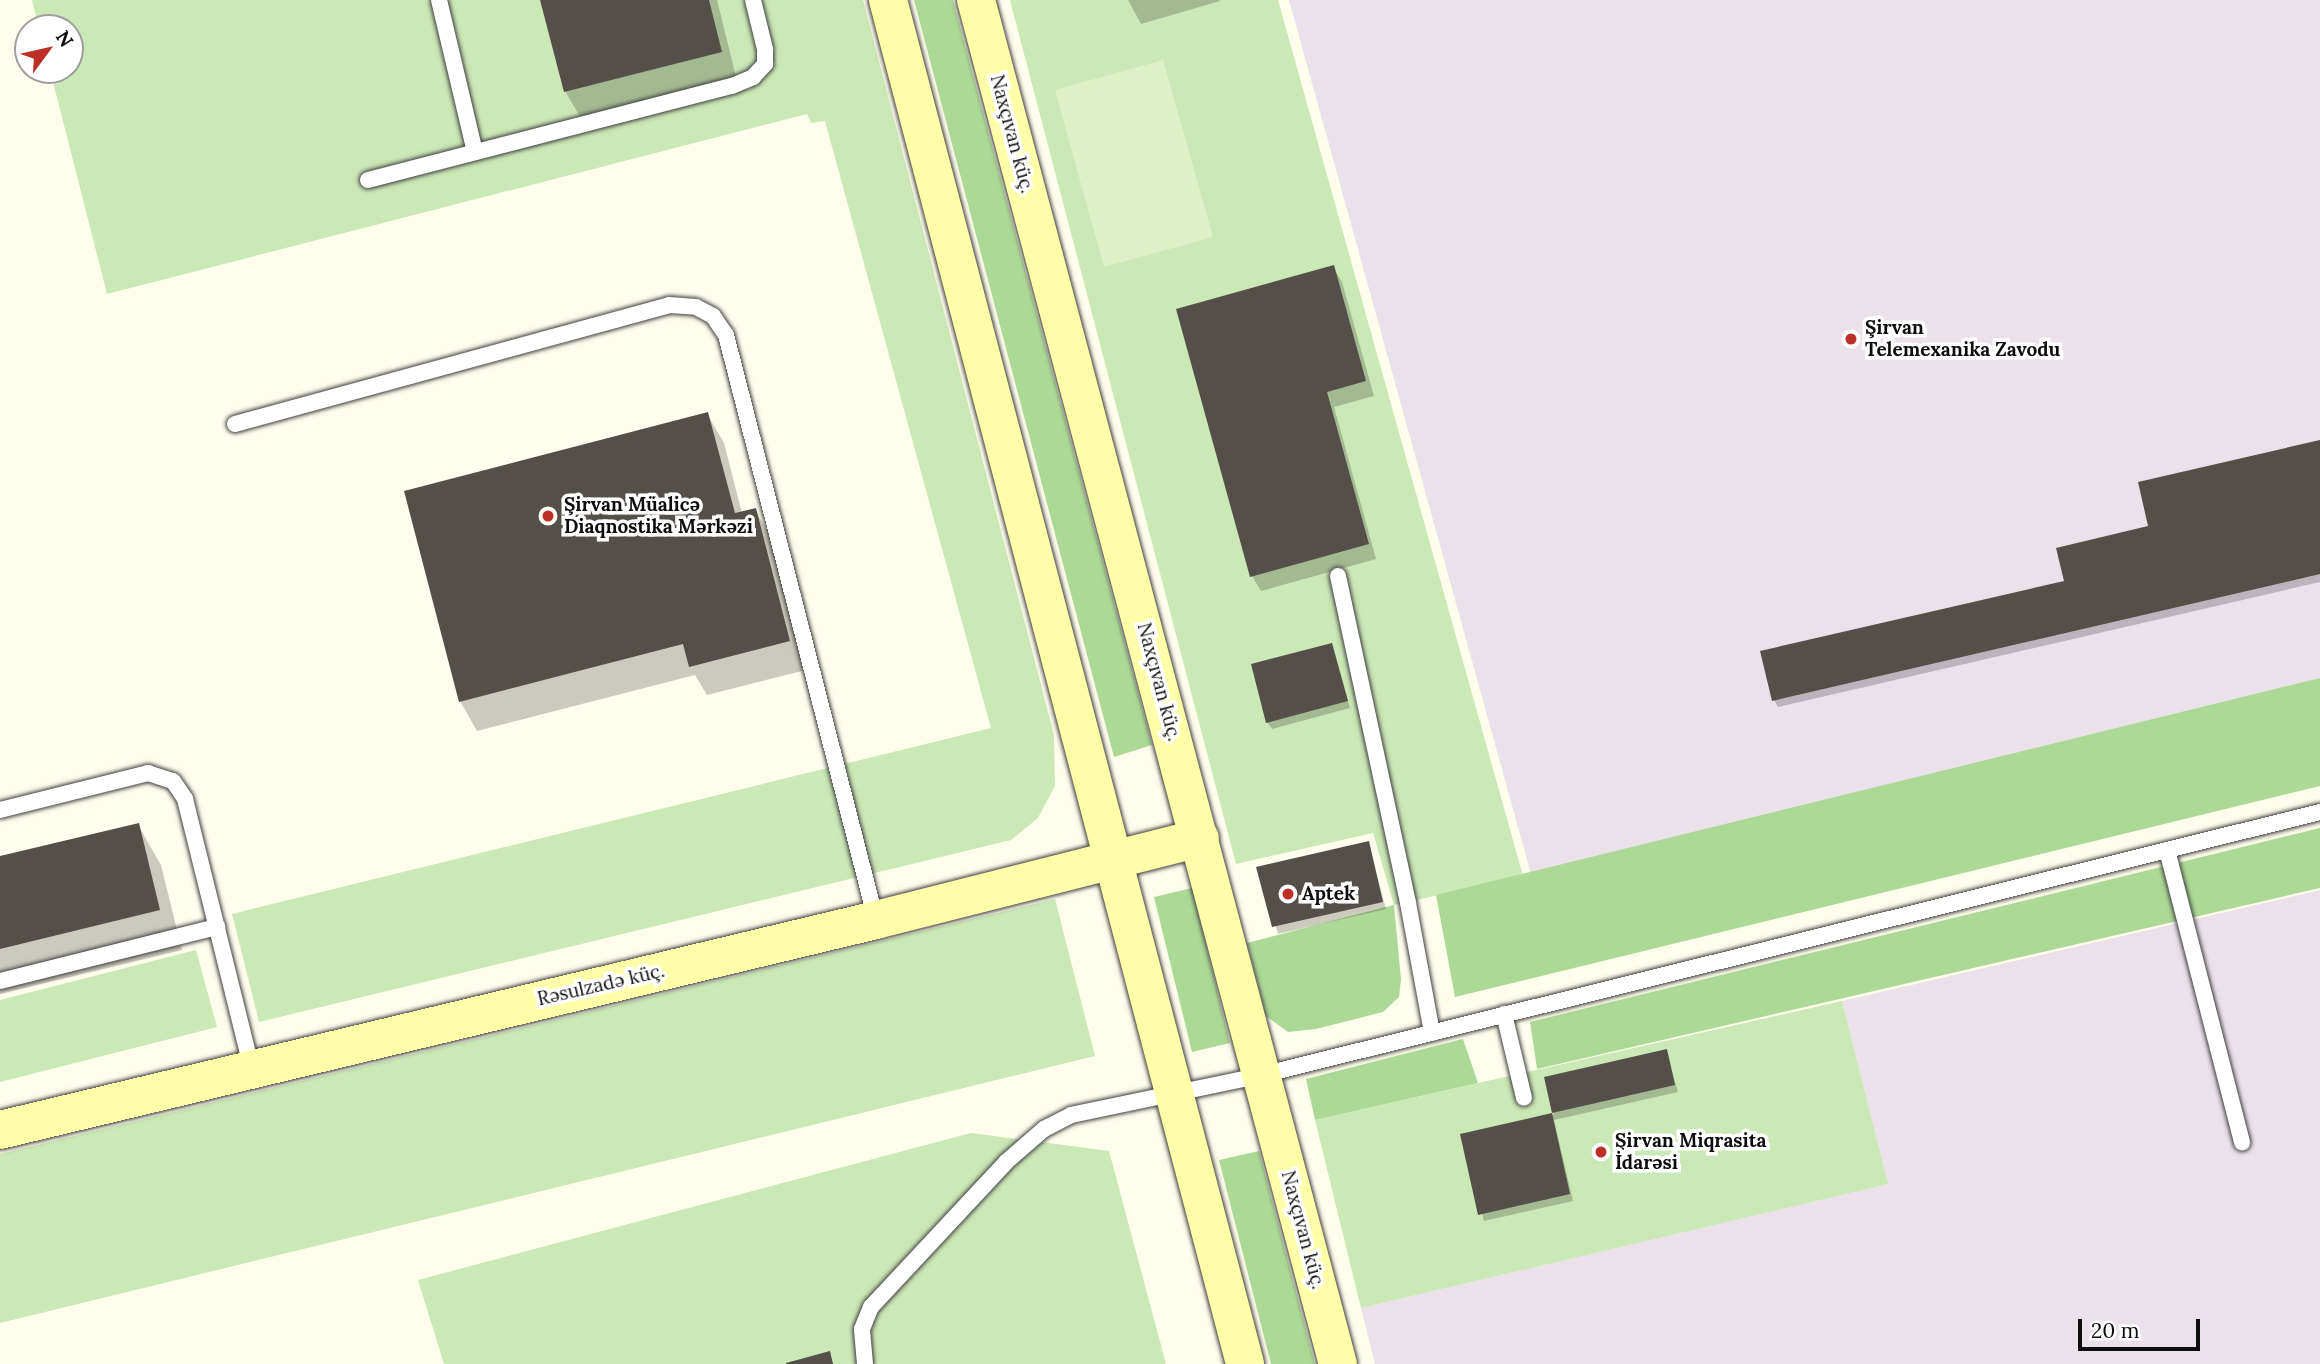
<!DOCTYPE html>
<meta charset="utf-8">
<style>
body{margin:0}
#map{position:relative;width:2320px;height:1364px;overflow:hidden;background:#fffdec;font-family:Lora,serif}
div>[style]{position:absolute}
.industrial>*{inset:0;background:#ebe1eb}
.green>*{inset:0;background:#cbe8b7}
.forest>*{inset:0;background:#add996}
.pitch>*{inset:0;background:#def0c8}
.shadow>*{inset:0;background:#0003}
.building>*{inset:0;background:#554f49}
.roads{filter:drop-shadow(0 0 2px #404040) drop-shadow(0 0 2px #404040)}
.lane>*{height:16px;margin:-8px;padding:0 8px;transform-origin:8px;border-radius:8px;background:#fff}
.secondary>*{height:38px;margin:-19px;padding:0 19px;transform-origin:19px;border-radius:19px;background:#fefea8}
.dots>*{width:19px;height:19px;translate:-50% -50%;box-sizing:border-box;border:4px solid #fff;border-radius:50%}
span{translate:-50% -50%;white-space:nowrap;text-align:center;line-height:1.15;-webkit-text-stroke:7px #fff;paint-order:stroke}
.street-label{font-size:19px;color:#0d0d0d}
.poi-label{font-size:19px;color:#0d0d0d;font-weight:700}
.left{translate:0 -50%;text-align:left}
.north{position:absolute;left:14px;top:14px;width:70px;height:70px;box-sizing:border-box;background:#fff;border:2px solid #9e9e9e;border-radius:50%;rotate:57deg;font-size:19px;font-weight:700;line-height:28px;text-align:center;color:#0d0d0d}
.north::after{content:'';display:block;margin:auto;width:24px;height:32px;background:#bb2f26;clip-path:polygon(50% 0,100% 100%,50% 72%,0 100%)}
.scale{position:absolute;left:2078px;top:1319px;width:122px;height:32px;box-sizing:border-box;border:4px solid #0d0d0d;border-top:0;padding-left:9px;font-size:21px;line-height:24px;white-space:nowrap;color:#0d0d0d;-webkit-text-stroke:5px #fff;paint-order:stroke}
</style>
<div id="map">
<div class="industrial">
<div style="clip-path:polygon(1289px 0,2320px 0,2320px 678px,1531px 874px)"></div>
<div style="clip-path:polygon(2320px 890px,2320px 1364px,1375px 1364px,1361px 1308px,1887px 1184px,1842px 1001px)"></div>
</div>
<div class="green">
<div style="clip-path:polygon(32px 0,863px 0,1054px 735px,1055px 786px,1038px 818px,1011px 840px,259px 1022px,232px 914px,991px 728px,825px 121px,811px 123px,807px 114px,107px 294px,50px 70px,70px 70px,70px 28px,39px 28px)"></div>
<div style="clip-path:polygon(1010px 0,1278px 0,1523px 876px,1394px 905px,1373px 833px,1236px 864px)"></div>
<div style="clip-path:polygon(1055px 899px,1095px 1056px,0 1323px,0 1154px)"></div>
<div style="clip-path:polygon(196px 950px,217px 1027px,0 1082px,0 1000px)"></div>
<div style="clip-path:polygon(1842px 1001px,1888px 1184px,1361px 1308px,1315px 1120px)"></div>
<div style="clip-path:polygon(971px 1133px,1109px 1151px,1166px 1364px,444px 1364px,418px 1280px)"></div>
</div>
<div class="forest">
<div style="clip-path:polygon(914px 0,953px 0,1152px 745px,1114px 757px)"></div>
<div style="clip-path:polygon(2320px 678px,2320px 786px,1455px 997px,1436px 895px)"></div>
<div style="clip-path:polygon(2320px 828px,2320px 888px,1537px 1069px,1530px 1022px)"></div>
<div style="clip-path:polygon(1192px 888px,1230px 1043px,1192px 1052px,1154px 897px)"></div>
<div style="clip-path:polygon(1394px 905px,1401px 979px,1399px 997px,1383px 1012px,1316px 1029px,1288px 1032px,1266px 1016px,1247px 943px)"></div>
<div style="clip-path:polygon(1463px 1039px,1478px 1083px,1315px 1120px,1306px 1079px)"></div>
<div style="clip-path:polygon(1259px 1151px,1315px 1364px,1271px 1364px,1219px 1160px)"></div>
</div>
<div class="pitch">
<div style="clip-path:polygon(1163px 60px,1213px 237px,1104px 267px,1055px 90px)"></div>
</div>
<div class="shadow">
<div style="clip-path:polygon(542px 0,717px 0,737px 81px,582px 120px,565px 91px)"></div>
<div style="clip-path:polygon(1128px 0,1219px 0,1220px 1px,1141px 24px)"></div>
<div style="clip-path:polygon(1333px 267px,1342px 282px,1374px 396px,1334px 407px,1376px 559px,1261px 591px,1252px 576px)"></div>
<div style="clip-path:polygon(707px 414px,724px 443px,742px 513px,755px 510px,772px 539px,806px 670px,707px 695px,695px 675px,477px 731px,460px 701px)"></div>
<div style="clip-path:polygon(2320px 441px,2320px 582px,1778px 707px,1774px 700px,2067px 582px,2150px 528px)"></div>
<div style="clip-path:polygon(1332px 645px,1350px 708px,1272px 729px,1267px 722px)"></div>
<div style="clip-path:polygon(138px 825px,161px 865px,182px 950px,0 994px,0 858px)"></div>
<div style="clip-path:polygon(1368px 843px,1386px 909px,1278px 934px,1259px 868px)"></div>
<div style="clip-path:polygon(1666px 1051px,1678px 1092px,1554px 1120px,1573px 1201px,1484px 1221px,1462px 1135px,1554px 1114px,1546px 1078px)"></div>
</div>
<div class="building">
<div style="clip-path:polygon(540px 0,709px 0,722px 52px,564px 92px)"></div>
<div style="clip-path:polygon(1334px 265px,1366px 381px,1327px 392px,1369px 544px,1250px 577px,1176px 309px)"></div>
<div style="clip-path:polygon(708px 412px,735px 513px,756px 508px,790px 641px,689px 667px,683px 644px,459px 702px,404px 491px)"></div>
<div style="clip-path:polygon(2320px 440px,2320px 574px,1772px 701px,1760px 651px,2064px 581px,2056px 548px,2148px 526px,2138px 482px)"></div>
<div style="clip-path:polygon(1332px 643px,1348px 701px,1266px 723px,1251px 664px)"></div>
<div style="clip-path:polygon(139px 823px,160px 910px,0 949px,0 856px)"></div>
<div style="clip-path:polygon(1369px 841px,1383px 902px,1272px 927px,1256px 867px)"></div>
<div style="clip-path:polygon(1667px 1049px,1675px 1085px,1552px 1113px,1570px 1194px,1478px 1215px,1460px 1134px,1552px 1113px,1544px 1077px)"></div>
<div style="clip-path:polygon(830px 1351px,833px 1364px,786px 1364px,786px 1363px)"></div>
</div>
<div class="roads">
<div class="lane">
<div style="left:439px;top:0;width:156px;rotate:76.7deg"></div>
<div style="left:368px;top:180px;width:376px;rotate:-14.5deg"></div>
<div style="left:732px;top:86px;width:23px;rotate:-23deg"></div>
<div style="left:753px;top:77px;width:18px;rotate:-47deg"></div>
<div style="left:765px;top:64px;width:15px;rotate:-90deg"></div>
<div style="left:765px;top:49px;width:50px;rotate:-103.8deg"></div>
<div style="left:235px;top:424px;width:450px;rotate:-15.3deg"></div>
<div style="left:669px;top:305px;width:27px;rotate:4deg"></div>
<div style="left:696px;top:307px;width:19px;rotate:28deg"></div>
<div style="left:713px;top:316px;width:23px;rotate:56deg"></div>
<div style="left:726px;top:335px;width:604px;rotate:75.62deg"></div>
<div style="left:1338px;top:576px;width:334px;rotate:77.9deg"></div>
<div style="left:1408px;top:903px;width:132px;rotate:79.5deg"></div>
<div style="left:0;top:810px;width:153px;rotate:-14deg"></div>
<div style="left:148px;top:773px;width:26px;rotate:18deg"></div>
<div style="left:173px;top:781px;width:22px;rotate:56deg"></div>
<div style="left:185px;top:799px;width:278px;rotate:76.1deg"></div>
<div style="left:2167px;top:850px;width:302px;rotate:75.6deg"></div>
<div style="left:0;top:981px;width:224px;rotate:-14deg"></div>
<div style="left:1504px;top:1014px;width:86px;rotate:76.6deg"></div>
<div style="left:865px;top:1364px;width:35px;rotate:-95deg"></div>
<div style="left:862px;top:1329px;width:24px;rotate:-68deg"></div>
<div style="left:871px;top:1307px;width:198px;rotate:-47deg"></div>
<div style="left:1006px;top:1162px;width:50px;rotate:-41deg"></div>
<div style="left:1044px;top:1129px;width:30px;rotate:-27deg"></div>
<div style="left:1071px;top:1115px;width:195px;rotate:-11.8deg"></div>
<div style="left:1262px;top:1075px;width:1090px;rotate:-13.96deg"></div>
</div>
<div class="secondary">
<div style="left:888px;top:0;width:1410px;rotate:75.33deg"></div>
<div style="left:976px;top:0;width:1411px;rotate:75.14deg"></div>
<div style="left:0;top:1130px;width:901px;rotate:-13.48deg"></div>
<div style="left:876px;top:920px;width:334px;rotate:-14.2deg"></div>
</div>
</div>
<div class="dots">
<div style="left:1851px;top:339px;background:#bb2f26"></div>
<div style="left:548px;top:516px;background:#bb2f26"></div>
<div style="left:1288px;top:894px;background:#bb2f26"></div>
<div style="left:1601px;top:1152px;background:#bb2f26"></div>
</div>
<div class="street-label">
<span style="left:1012px;top:134px;rotate:75deg">Naxçıvan küç.</span>
<span style="left:1159px;top:682px;rotate:75deg">Naxçıvan küç.</span>
<span style="left:601px;top:985px;rotate:-13deg">Rəsulzadə küç.</span>
<span style="left:1303px;top:1230px;rotate:75deg">Naxçıvan küç.</span>
</div>
<div class="poi-label">
<span class="left" style="left:1865px;top:339px">Şirvan<br>Telemexanika Zavodu</span>
<span class="left" style="left:564px;top:516px">Şirvan Müalicə<br>Diaqnostika Mərkəzi</span>
<span class="left" style="left:1302px;top:894px">Aptek</span>
<span class="left" style="left:1615px;top:1152px">Şirvan Miqrasita<br>İdarəsi</span>
</div>
<div class="north">N</div>
<div class="scale">20 m</div>
</div>
